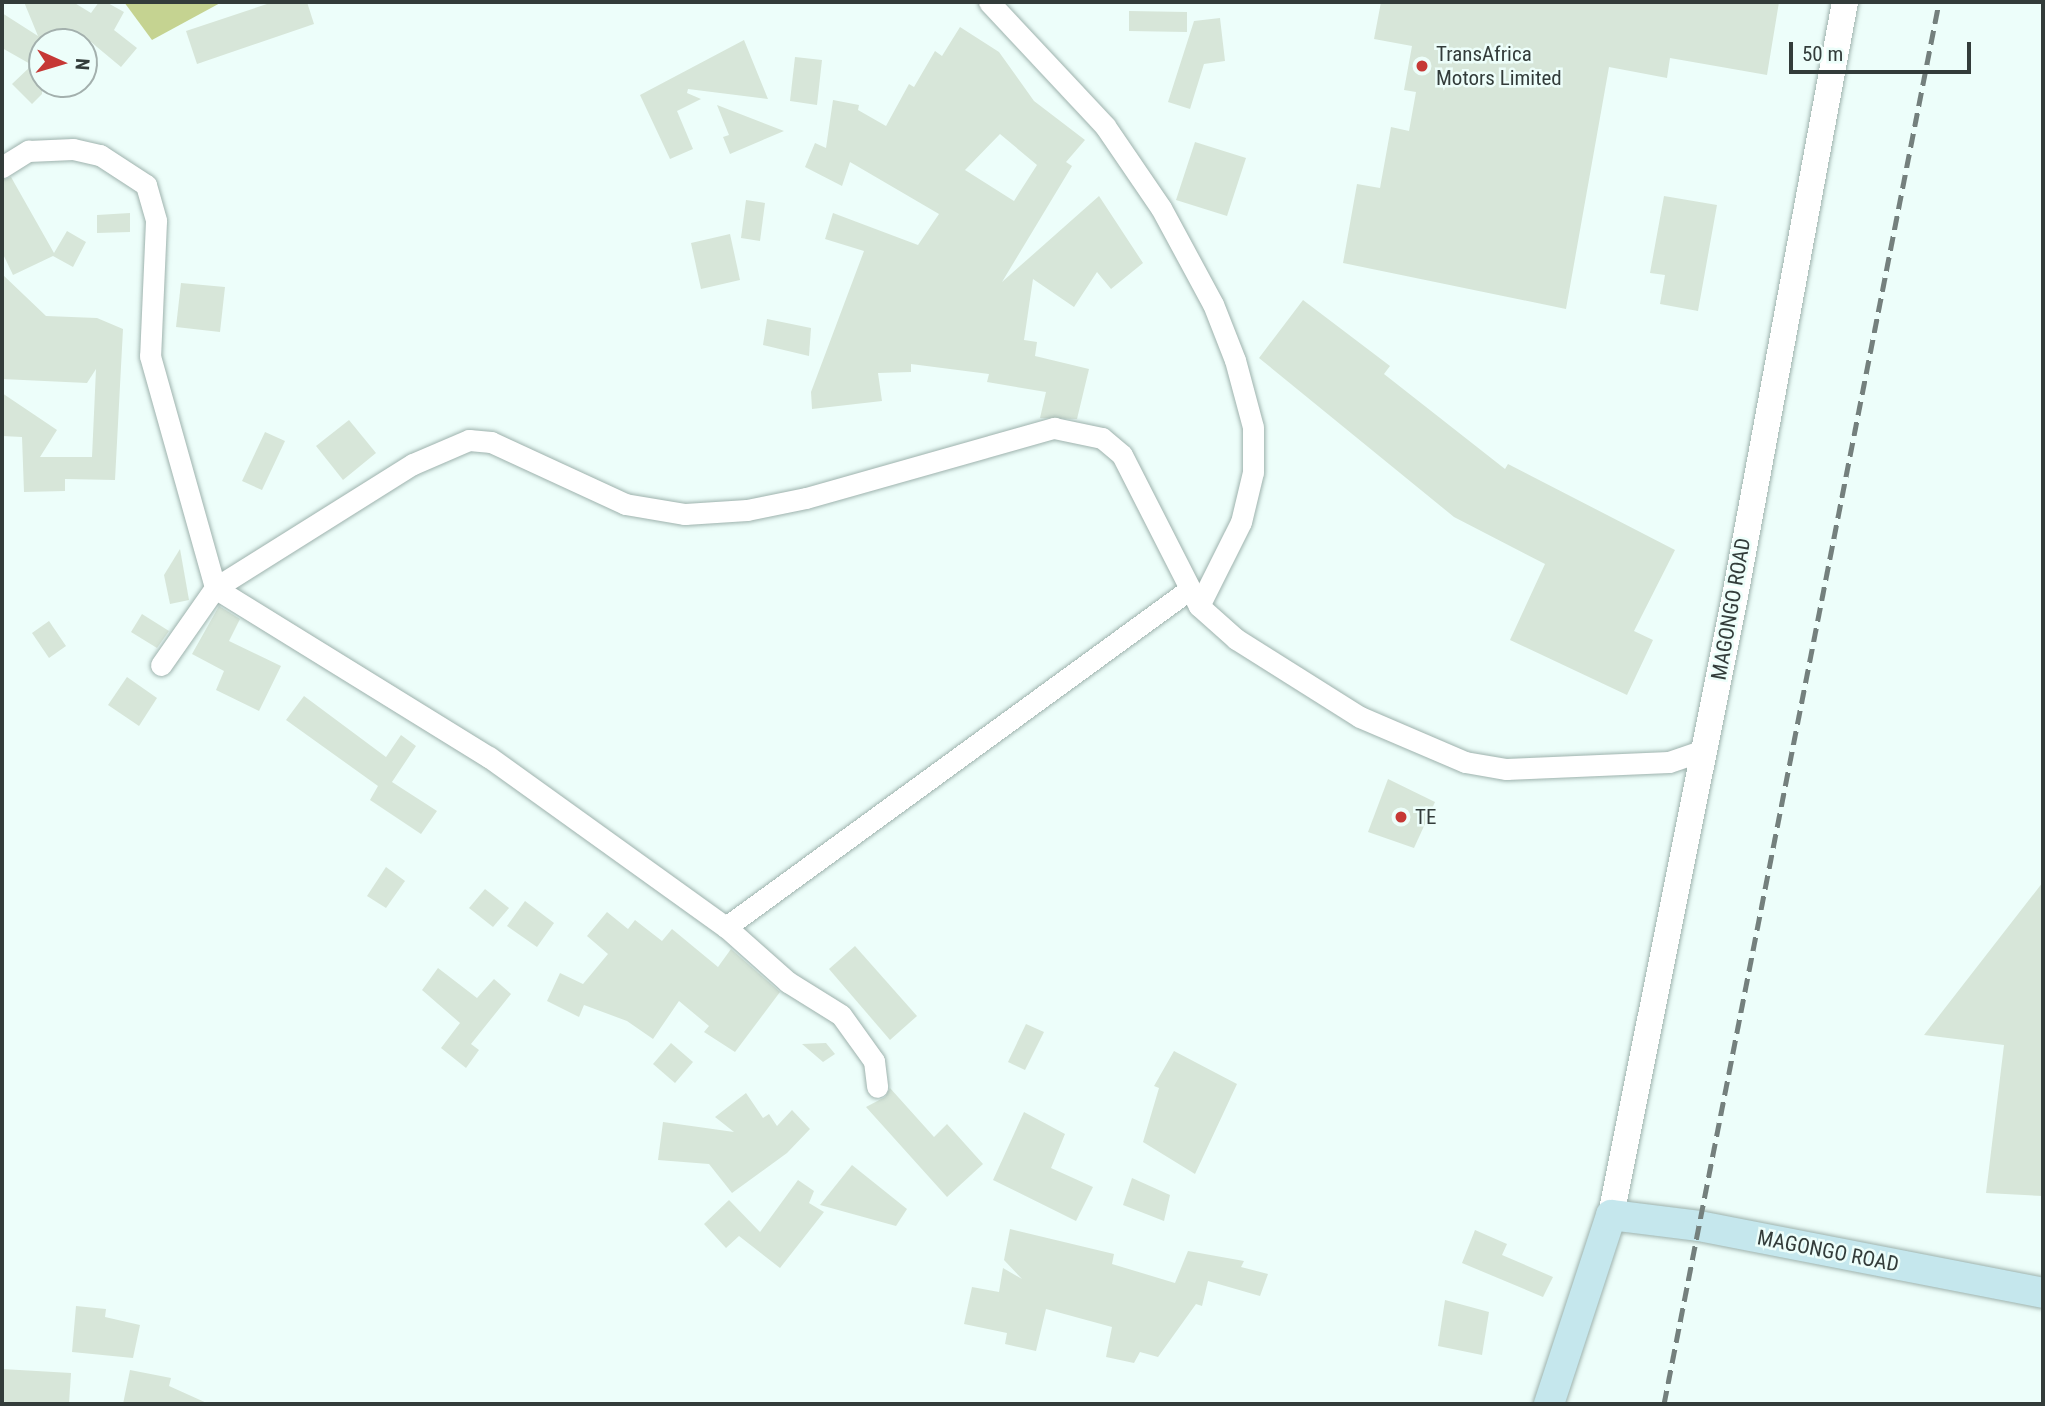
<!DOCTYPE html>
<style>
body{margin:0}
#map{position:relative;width:2045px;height:1406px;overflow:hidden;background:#edfefa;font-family:"Roboto Condensed",sans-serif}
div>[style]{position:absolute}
.green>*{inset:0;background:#c5d391}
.building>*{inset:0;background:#d7e6d9}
.roads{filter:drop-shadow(0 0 2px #9eb2ad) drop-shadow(0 0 2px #9eb2ad)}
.minor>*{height:21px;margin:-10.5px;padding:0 10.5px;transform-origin:10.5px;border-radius:10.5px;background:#fff}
.tertiary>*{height:26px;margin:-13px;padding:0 13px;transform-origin:13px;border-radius:13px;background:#fff}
.secondary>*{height:30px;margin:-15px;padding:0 15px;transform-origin:15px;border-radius:15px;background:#c5e7ed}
.rail>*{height:5px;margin-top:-2.5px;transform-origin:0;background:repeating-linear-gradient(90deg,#74807d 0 14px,transparent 0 21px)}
.dots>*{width:19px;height:19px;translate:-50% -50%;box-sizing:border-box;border:4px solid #edfefa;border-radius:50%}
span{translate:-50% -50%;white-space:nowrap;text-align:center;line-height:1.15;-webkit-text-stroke:5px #edfefa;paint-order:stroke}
.poi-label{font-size:21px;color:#333c3a}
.left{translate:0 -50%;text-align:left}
.street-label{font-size:21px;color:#333c3a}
.frame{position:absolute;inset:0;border:4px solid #333c3a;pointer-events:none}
.north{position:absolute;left:28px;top:28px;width:70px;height:70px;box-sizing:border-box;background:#edfefa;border:2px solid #a3b0ad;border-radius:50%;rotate:94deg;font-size:19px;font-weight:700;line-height:28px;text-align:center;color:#333c3a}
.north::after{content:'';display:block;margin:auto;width:24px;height:32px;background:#c63835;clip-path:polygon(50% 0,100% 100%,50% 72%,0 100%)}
.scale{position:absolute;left:1789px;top:42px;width:182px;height:32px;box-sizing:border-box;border:4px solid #333c3a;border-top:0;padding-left:9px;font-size:21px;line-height:24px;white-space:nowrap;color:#333c3a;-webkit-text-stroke:5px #edfefa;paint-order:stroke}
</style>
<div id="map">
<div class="green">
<div style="clip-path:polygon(124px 2px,222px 2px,152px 40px)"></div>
</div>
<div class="building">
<div style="clip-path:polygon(24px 2px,73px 2px,91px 13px,99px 2px,106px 2px,124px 12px,114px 30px,137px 48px,121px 67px,91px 42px,42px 42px,42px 94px,32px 104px,12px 84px,32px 65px,2px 48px,2px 13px,38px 36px)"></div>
<div style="clip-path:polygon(273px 2px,307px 2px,314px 24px,197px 64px,186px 31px)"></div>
<div style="clip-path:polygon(1381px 2px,1779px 2px,1767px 75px,1670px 58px,1667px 78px,1609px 67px,1566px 309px,1343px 263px,1357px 184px,1380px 188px,1391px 127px,1409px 131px,1416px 92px,1404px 90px,1412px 46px,1374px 39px)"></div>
<div style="clip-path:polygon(1129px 11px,1187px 12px,1187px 32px,1129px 31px)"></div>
<div style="clip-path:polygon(1220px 18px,1225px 61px,1204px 64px,1190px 109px,1168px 102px,1194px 21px)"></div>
<div style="clip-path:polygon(evenodd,960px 27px,999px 52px,1034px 101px,1085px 140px,1066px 162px,1072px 166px,1002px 282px,1099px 196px,1143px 263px,1111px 289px,1097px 272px,1074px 307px,1033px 279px,1024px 340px,1037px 342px,1035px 356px,1089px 369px,1077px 419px,1040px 418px,1046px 392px,987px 382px,989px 374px,911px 364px,911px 372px,878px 373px,882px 401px,812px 409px,811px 392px,864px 251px,825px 239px,833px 213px,918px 245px,939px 214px,850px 162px,842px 186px,805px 167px,815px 143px,826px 148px,833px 100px,859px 105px,858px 110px,886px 126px,909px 84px,914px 87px,935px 51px,942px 56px,960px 27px,1000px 134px,1037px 165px,1014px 201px,965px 170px,1000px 134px)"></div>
<div style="clip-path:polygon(744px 40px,768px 99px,688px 89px,687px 93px,701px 99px,677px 111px,693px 149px,670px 159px,640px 95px)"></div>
<div style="clip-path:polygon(795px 57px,822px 60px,817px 105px,790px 101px)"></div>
<div style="clip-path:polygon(717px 105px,784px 131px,730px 154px,723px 137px,729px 135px)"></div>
<div style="clip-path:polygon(1195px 142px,1246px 158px,1227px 216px,1176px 200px)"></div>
<div style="clip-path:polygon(11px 177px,54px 253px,67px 231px,86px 242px,73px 267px,53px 256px,13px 275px,2px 252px,2px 180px)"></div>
<div style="clip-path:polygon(1664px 196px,1717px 205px,1698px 311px,1660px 304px,1665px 275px,1650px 273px)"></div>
<div style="clip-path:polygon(746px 200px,765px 203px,760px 241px,741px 238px)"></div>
<div style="clip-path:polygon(130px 213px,130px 232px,97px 233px,97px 215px)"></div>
<div style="clip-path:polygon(730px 234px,740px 280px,701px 289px,691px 243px)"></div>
<div style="clip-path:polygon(2px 274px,46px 316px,97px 318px,123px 329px,115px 480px,65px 479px,65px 491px,24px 492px,22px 437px,2px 436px,2px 393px,57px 430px,40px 457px,92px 457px,96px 369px,87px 383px,2px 379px)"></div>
<div style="clip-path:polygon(181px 283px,225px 287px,220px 332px,176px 327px)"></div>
<div style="clip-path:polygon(1303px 300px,1390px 366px,1384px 374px,1505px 469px,1508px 464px,1675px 550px,1634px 631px,1653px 640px,1627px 695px,1510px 640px,1545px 564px,1454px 517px,1259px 358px)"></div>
<div style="clip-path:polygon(767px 319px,811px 328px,809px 356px,763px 345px)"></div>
<div style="clip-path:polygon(349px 420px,376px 453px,343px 480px,316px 446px)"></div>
<div style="clip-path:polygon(265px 432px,285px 441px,262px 490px,242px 481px)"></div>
<div style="clip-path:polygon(180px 549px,189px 600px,170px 604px,164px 575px)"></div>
<div style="clip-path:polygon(219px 606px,240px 619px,229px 641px,281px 666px,259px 711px,216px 690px,224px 671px,192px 654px)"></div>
<div style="clip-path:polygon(142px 614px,169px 631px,157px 648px,131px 632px)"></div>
<div style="clip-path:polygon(49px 621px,66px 646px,49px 658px,32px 633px)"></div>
<div style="clip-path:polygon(127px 677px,157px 698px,139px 726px,108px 705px)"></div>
<div style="clip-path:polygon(304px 696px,386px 757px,401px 735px,416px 746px,392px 782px,437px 811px,421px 834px,370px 800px,378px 786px,286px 720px)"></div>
<div style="clip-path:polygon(1388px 779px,1435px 802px,1414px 848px,1368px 832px)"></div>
<div style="clip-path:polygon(386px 867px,405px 881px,386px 908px,367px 896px)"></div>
<div style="clip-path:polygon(2043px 882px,2043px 1196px,1986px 1193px,2004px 1045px,1924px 1035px)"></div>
<div style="clip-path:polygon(485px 889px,509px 908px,493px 927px,469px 908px)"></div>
<div style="clip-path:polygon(525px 901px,554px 923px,537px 947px,507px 926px)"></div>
<div style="clip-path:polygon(607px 912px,628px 929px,635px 920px,662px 941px,672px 929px,718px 967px,731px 949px,780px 992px,735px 1052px,704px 1032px,709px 1026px,679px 1001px,653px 1039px,627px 1021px,584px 1005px,579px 1017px,547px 1001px,560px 973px,583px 984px,608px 954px,587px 936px)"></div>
<div style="clip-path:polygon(855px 946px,917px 1016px,890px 1040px,829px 969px)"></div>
<div style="clip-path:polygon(438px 968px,477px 998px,494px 979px,511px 994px,471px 1044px,479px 1050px,466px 1068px,441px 1048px,460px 1023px,422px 990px)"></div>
<div style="clip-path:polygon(1026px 1024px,1044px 1032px,1025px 1070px,1008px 1062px)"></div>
<div style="clip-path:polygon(671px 1043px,693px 1062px,675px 1083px,653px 1064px)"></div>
<div style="clip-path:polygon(826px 1043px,835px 1054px,823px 1062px,802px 1044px)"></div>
<div style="clip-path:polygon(1174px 1051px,1237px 1084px,1195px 1174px,1143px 1142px,1159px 1088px,1154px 1086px)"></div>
<div style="clip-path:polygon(890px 1088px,934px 1137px,947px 1124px,983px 1164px,947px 1197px,866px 1107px,885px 1097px)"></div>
<div style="clip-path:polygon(746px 1093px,763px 1118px,769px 1114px,777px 1126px,792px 1110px,810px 1129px,787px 1153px,732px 1193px,709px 1164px,658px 1160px,663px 1122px,734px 1132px,715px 1117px)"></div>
<div style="clip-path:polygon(1024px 1112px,1065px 1134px,1051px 1168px,1093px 1187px,1076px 1221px,993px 1180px)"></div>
<div style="clip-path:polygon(852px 1165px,907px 1209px,896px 1226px,820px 1205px)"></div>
<div style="clip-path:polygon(1132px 1178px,1170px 1195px,1164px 1221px,1123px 1205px)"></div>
<div style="clip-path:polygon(798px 1180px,814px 1191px,809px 1203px,824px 1212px,780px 1268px,739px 1236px,726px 1248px,704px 1224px,729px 1200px,760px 1232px)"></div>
<div style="clip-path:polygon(1010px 1229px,1114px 1254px,1112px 1264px,1175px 1283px,1188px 1251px,1244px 1261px,1241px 1267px,1268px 1274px,1260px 1296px,1208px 1281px,1202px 1306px,1196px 1304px,1158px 1357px,1140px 1352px,1134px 1363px,1106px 1357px,1112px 1327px,1046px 1309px,1036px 1351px,1005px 1344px,1007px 1333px,964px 1324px,972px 1287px,999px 1292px,1003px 1268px,1022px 1279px,1004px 1260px)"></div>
<div style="clip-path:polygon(1475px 1230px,1507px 1244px,1502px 1255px,1553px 1277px,1543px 1297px,1462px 1263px)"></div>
<div style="clip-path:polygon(1445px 1300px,1489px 1312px,1482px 1355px,1438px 1346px)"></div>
<div style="clip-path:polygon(76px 1306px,106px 1309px,105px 1317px,140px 1325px,133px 1358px,72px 1352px)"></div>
<div style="clip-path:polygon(2px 1369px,71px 1373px,69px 1404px,2px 1404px)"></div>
<div style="clip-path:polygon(130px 1370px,171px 1378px,169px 1386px,209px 1404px,123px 1404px)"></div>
</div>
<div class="roads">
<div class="minor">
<div style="left:989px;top:2px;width:170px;rotate:46.9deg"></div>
<div style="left:1105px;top:126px;width:99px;rotate:55.7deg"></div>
<div style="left:1161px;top:208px;width:109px;rotate:61.6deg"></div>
<div style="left:1213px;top:304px;width:60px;rotate:68.6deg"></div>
<div style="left:1235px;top:360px;width:69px;rotate:75deg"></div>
<div style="left:1253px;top:427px;width:45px;rotate:90deg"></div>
<div style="left:1253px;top:472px;width:51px;rotate:103.5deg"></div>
<div style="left:1241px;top:522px;width:94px;rotate:116.6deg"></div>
<div style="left:2px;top:167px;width:31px;rotate:-32deg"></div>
<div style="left:28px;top:151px;width:45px;rotate:-2.5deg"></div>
<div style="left:73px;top:149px;width:28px;rotate:13deg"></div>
<div style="left:100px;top:155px;width:55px;rotate:33.1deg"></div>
<div style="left:146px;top:185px;width:37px;rotate:74deg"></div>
<div style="left:156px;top:221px;width:135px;rotate:92.5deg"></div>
<div style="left:150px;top:356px;width:241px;rotate:74.3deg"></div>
<div style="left:215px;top:588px;width:322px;rotate:31.7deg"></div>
<div style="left:489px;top:757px;width:292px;rotate:35.7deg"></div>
<div style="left:726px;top:927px;width:83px;rotate:41.6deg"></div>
<div style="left:788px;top:982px;width:62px;rotate:31.9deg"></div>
<div style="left:841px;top:1015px;width:57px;rotate:54.3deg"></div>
<div style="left:874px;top:1061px;width:26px;rotate:83deg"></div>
<div style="left:161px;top:665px;width:94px;rotate:-55deg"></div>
<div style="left:215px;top:588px;width:234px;rotate:-32.1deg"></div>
<div style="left:413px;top:464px;width:61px;rotate:-23.2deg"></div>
<div style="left:469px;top:440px;width:22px;rotate:5deg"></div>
<div style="left:491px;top:442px;width:148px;rotate:24.8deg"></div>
<div style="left:625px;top:504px;width:61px;rotate:9.5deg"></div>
<div style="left:685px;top:514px;width:62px;rotate:-3.7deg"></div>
<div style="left:747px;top:510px;width:60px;rotate:-11.5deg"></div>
<div style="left:806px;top:498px;width:258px;rotate:-15.8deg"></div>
<div style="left:1054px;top:428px;width:49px;rotate:11.8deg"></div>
<div style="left:1102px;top:438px;width:26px;rotate:40deg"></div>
<div style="left:1122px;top:455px;width:169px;rotate:63deg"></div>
<div style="left:1199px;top:606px;width:50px;rotate:41.7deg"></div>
<div style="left:1236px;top:639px;width:146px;rotate:32.2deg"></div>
<div style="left:1360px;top:717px;width:114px;rotate:23.2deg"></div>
<div style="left:1465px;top:762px;width:42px;rotate:9.7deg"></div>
<div style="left:1506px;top:769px;width:163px;rotate:-2.5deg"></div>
<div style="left:1669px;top:762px;width:37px;rotate:-19deg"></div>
<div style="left:726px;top:927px;width:574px;rotate:-36.07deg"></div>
</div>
<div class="tertiary">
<div style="left:1611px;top:1215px;width:631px;rotate:-78.67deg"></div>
<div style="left:1735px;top:596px;width:604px;rotate:-79.51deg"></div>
</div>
<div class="secondary">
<div style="left:1549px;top:1404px;width:199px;rotate:-71.8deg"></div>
<div style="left:1611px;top:1215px;width:89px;rotate:7.1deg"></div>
<div style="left:1699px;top:1226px;width:350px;rotate:11deg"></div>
</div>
</div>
<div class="rail">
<div style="left:1664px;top:1404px;width:1429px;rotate:-78.9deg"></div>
</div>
<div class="dots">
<div style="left:1422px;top:66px;background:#c63835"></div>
<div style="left:1401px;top:817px;background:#c63835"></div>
</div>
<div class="poi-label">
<span class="left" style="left:1436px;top:66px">TransAfrica<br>Motors Limited</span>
<span class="left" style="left:1415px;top:817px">TE</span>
</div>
<div class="street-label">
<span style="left:1731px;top:609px;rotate:-80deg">MAGONGO ROAD</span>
<span style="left:1828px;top:1251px;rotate:11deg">MAGONGO ROAD</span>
</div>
<div class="frame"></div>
<div class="north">N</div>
<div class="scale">50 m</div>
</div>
